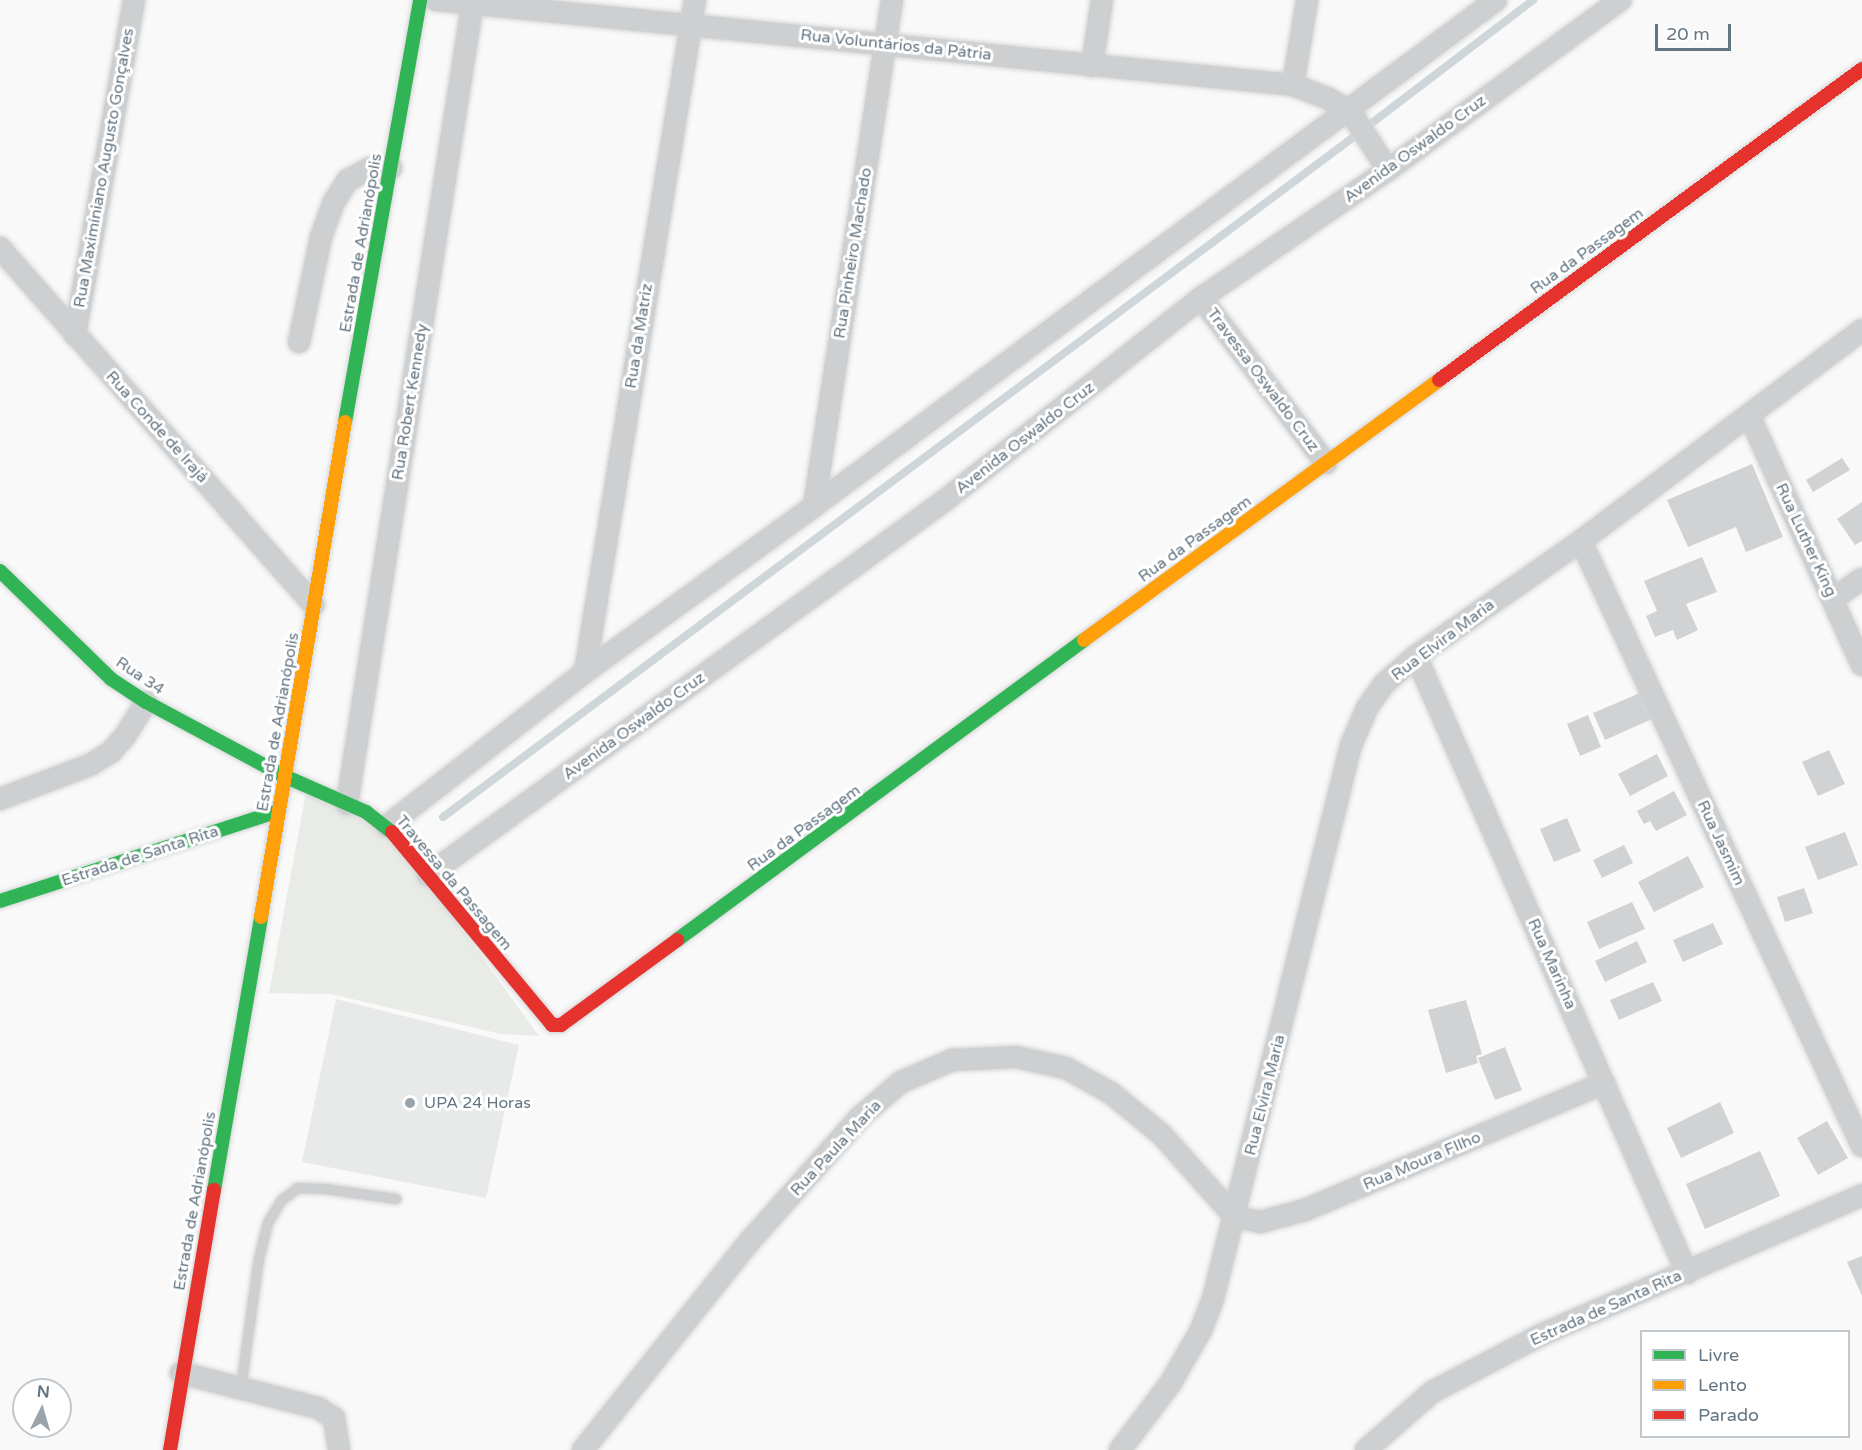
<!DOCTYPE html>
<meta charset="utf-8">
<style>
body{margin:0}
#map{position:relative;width:1862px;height:1450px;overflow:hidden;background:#f9f9f9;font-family:"Varela Round",sans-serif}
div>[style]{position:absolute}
.built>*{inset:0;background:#e8e9e9}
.green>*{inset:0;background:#e8ebe6}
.stream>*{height:8px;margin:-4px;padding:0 4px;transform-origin:4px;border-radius:4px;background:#ced6d9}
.building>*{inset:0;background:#d0d2d3}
.roads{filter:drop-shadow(0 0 2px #d5d6d7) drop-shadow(0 0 2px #d5d6d7)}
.lane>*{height:10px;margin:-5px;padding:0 5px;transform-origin:5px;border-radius:5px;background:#cecfd0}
.street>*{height:22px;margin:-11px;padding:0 11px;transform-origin:11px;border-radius:11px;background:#cecfd0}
.fast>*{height:14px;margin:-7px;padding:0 7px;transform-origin:7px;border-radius:7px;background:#30b455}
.slow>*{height:14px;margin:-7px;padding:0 7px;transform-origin:7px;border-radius:7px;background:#ff9f0a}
.jam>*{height:14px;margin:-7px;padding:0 7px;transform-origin:7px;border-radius:7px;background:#e5322d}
.dots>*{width:16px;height:16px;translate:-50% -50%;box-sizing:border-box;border:3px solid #fff;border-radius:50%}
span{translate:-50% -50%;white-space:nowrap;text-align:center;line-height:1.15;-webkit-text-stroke:6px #fff;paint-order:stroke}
.street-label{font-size:16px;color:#657683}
.poi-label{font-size:16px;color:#657683}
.left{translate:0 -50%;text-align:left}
.legend{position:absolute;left:1640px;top:1330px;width:210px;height:108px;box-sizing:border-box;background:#fff;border:2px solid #c1c8cd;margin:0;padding:8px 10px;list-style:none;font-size:18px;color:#657683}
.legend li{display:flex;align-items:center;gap:12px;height:30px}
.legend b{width:30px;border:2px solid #c1c8cd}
.north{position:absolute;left:12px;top:1378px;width:60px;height:60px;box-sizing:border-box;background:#fff;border:2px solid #c1c8cd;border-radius:50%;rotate:5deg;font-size:16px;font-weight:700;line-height:24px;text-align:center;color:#657683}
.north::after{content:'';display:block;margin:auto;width:21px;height:27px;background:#99a4ac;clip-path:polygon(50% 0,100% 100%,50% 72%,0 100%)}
.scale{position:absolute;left:1655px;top:24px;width:76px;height:27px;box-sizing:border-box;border:3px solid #657683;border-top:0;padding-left:8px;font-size:18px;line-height:21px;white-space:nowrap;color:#657683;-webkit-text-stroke:4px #fff;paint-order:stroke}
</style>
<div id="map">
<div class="built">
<div style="clip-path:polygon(336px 999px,519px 1045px,486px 1198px,302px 1162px)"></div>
</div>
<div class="green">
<div style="clip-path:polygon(307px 787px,387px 826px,539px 1036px,501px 1034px,331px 994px,269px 993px)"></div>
</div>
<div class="stream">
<div style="left:443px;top:817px;width:1118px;rotate:-36.75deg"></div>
<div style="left:1339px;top:148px;width:244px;rotate:-37.3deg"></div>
</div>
<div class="building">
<div style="clip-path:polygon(1842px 458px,1850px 470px,1813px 492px,1806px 480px)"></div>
<div style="clip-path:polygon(1752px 464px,1783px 537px,1746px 552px,1736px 527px,1688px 547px,1667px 500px)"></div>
<div style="clip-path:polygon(1862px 502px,1862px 541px,1855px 545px,1837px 519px)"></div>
<div style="clip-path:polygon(1702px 557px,1717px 592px,1686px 604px,1698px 630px,1677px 640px,1673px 630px,1655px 637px,1646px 616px,1657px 611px,1644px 581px)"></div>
<div style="clip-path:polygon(1640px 693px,1652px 719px,1605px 740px,1593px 713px)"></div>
<div style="clip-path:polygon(1588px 715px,1601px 747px,1580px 756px,1567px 724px)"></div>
<div style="clip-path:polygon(1829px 750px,1845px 784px,1818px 796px,1802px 762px)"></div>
<div style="clip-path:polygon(1657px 754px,1668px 776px,1630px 796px,1618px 774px)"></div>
<div style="clip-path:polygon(1674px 791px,1687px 815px,1656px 831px,1650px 821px,1644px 824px,1637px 811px)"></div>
<div style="clip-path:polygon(1567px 818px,1581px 851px,1554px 862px,1540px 829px)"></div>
<div style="clip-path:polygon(1845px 832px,1858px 865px,1818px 880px,1805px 847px)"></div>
<div style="clip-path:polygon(1624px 845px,1633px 863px,1602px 878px,1593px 860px)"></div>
<div style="clip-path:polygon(1688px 856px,1704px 887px,1654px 912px,1638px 882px)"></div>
<div style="clip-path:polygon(1804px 888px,1813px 913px,1785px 922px,1777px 897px)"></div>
<div style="clip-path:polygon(1632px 902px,1645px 929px,1599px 949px,1587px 922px)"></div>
<div style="clip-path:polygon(1713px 923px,1723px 944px,1683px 962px,1673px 940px)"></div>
<div style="clip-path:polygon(1637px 941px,1647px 962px,1605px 982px,1595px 961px)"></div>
<div style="clip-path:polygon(1653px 982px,1662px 1001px,1619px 1020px,1610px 1000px)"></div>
<div style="clip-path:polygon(1466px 1000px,1482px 1054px,1476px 1056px,1478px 1063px,1446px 1073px,1428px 1010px)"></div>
<div style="clip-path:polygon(1505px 1047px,1522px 1090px,1495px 1100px,1478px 1058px)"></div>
<div style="clip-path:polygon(1720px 1102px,1734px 1133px,1681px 1158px,1667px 1128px)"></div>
<div style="clip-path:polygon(1827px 1121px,1848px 1158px,1818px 1175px,1797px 1138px)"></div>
<div style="clip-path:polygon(1760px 1151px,1780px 1196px,1705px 1229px,1686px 1184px)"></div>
<div style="clip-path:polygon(1862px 1256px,1862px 1296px,1847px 1262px)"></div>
</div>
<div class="roads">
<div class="lane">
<div style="left:241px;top:1388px;width:130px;rotate:-82.1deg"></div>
<div style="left:259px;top:1259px;width:37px;rotate:-76deg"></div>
<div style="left:268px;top:1223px;width:27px;rotate:-59deg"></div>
<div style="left:282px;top:1200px;width:20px;rotate:-37deg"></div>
<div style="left:298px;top:1188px;width:27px;rotate:2deg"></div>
<div style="left:325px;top:1189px;width:72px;rotate:8deg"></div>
</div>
<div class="street">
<div style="left:436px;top:0;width:861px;rotate:5.66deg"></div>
<div style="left:1293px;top:85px;width:39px;rotate:21deg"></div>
<div style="left:1329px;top:99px;width:24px;rotate:30deg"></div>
<div style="left:1350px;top:111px;width:70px;rotate:57.2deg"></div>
<div style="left:1092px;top:66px;width:67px;rotate:-81.4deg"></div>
<div style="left:1293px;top:85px;width:86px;rotate:-80.6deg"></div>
<div style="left:0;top:248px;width:475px;rotate:48.7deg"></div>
<div style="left:1201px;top:298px;width:207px;rotate:52.9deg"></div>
<div style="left:75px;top:335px;width:340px;rotate:-80deg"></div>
<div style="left:299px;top:342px;width:107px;rotate:-78.2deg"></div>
<div style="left:321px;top:237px;width:37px;rotate:-70deg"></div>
<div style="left:334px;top:202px;width:26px;rotate:-58deg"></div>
<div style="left:348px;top:180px;width:24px;rotate:-28deg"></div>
<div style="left:369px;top:169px;width:22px;rotate:-3deg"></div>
<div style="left:1749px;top:415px;width:274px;rotate:65.7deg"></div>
<div style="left:814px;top:506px;width:512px;rotate:-81.24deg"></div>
<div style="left:1581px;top:541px;width:667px;rotate:65.09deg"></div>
<div style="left:1833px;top:599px;width:35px;rotate:-35deg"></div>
<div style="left:1416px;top:656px;width:674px;rotate:66.29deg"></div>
<div style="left:585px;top:672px;width:681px;rotate:-80.7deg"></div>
<div style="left:0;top:799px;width:96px;rotate:-20.7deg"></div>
<div style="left:90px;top:765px;width:25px;rotate:-32deg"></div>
<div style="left:111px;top:752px;width:21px;rotate:-49deg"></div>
<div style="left:125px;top:736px;width:40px;rotate:-58deg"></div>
<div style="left:347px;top:804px;width:814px;rotate:-81.09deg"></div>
<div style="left:387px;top:826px;width:251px;rotate:-37.9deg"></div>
<div style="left:585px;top:672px;width:283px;rotate:-35.9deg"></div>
<div style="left:814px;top:506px;width:849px;rotate:-36.57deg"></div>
<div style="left:428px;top:875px;width:637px;rotate:-35.93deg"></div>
<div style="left:944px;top:501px;width:328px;rotate:-38.3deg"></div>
<div style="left:1201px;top:298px;width:227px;rotate:-34.4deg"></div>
<div style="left:1388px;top:170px;width:288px;rotate:-36.2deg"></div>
<div style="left:1235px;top:1217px;width:25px;rotate:11deg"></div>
<div style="left:1260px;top:1222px;width:47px;rotate:-14.9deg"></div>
<div style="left:1305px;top:1210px;width:325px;rotate:-23deg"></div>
<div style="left:181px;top:1373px;width:141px;rotate:14.3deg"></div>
<div style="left:318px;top:1408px;width:19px;rotate:32deg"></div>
<div style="left:334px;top:1418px;width:32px;rotate:81deg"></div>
<div style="left:583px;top:1450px;width:268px;rotate:-51.4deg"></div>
<div style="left:750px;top:1241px;width:166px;rotate:-48.4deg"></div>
<div style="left:860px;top:1117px;width:54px;rotate:-40.5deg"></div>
<div style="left:901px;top:1082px;width:56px;rotate:-23.3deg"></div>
<div style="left:952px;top:1060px;width:64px;rotate:-2.7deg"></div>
<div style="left:1016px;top:1057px;width:51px;rotate:12.4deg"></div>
<div style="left:1066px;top:1068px;width:51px;rotate:29.1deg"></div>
<div style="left:1111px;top:1093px;width:65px;rotate:39.4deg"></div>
<div style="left:1161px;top:1134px;width:111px;rotate:48.3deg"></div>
<div style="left:1120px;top:1450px;width:83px;rotate:-52.9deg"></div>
<div style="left:1170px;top:1384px;width:62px;rotate:-60.1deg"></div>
<div style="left:1201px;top:1330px;width:33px;rotate:-69deg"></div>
<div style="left:1213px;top:1299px;width:571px;rotate:-76.01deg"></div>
<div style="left:1351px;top:745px;width:40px;rotate:-66.6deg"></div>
<div style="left:1367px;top:708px;width:29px;rotate:-55deg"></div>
<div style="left:1384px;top:684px;width:43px;rotate:-41.2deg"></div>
<div style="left:1416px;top:656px;width:201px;rotate:-34.9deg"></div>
<div style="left:1581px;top:541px;width:351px;rotate:-36.9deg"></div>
<div style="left:1366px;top:1450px;width:88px;rotate:-41.3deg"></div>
<div style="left:1432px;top:1392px;width:125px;rotate:-27.6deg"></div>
<div style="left:1543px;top:1334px;width:348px;rotate:-23.5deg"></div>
</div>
<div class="fast">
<div style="left:345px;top:422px;width:429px;rotate:-79.9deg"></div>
<div style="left:0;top:571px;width:155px;rotate:44.2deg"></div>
<div style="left:111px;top:679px;width:42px;rotate:33.3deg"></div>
<div style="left:146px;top:702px;width:157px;rotate:28.2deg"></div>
<div style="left:284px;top:776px;width:90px;rotate:23.7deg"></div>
<div style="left:366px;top:812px;width:33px;rotate:38deg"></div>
<div style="left:0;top:901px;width:293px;rotate:-17.9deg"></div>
<div style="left:677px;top:940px;width:506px;rotate:-36.39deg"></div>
<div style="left:214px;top:1190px;width:277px;rotate:-80.2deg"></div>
</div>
<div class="slow">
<div style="left:1084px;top:640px;width:440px;rotate:-36.2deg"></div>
<div style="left:261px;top:917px;width:502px;rotate:-80.37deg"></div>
</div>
<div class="jam">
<div style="left:1439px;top:380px;width:525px;rotate:-36.32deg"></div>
<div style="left:392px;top:832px;width:251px;rotate:50.3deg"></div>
<div style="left:552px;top:1025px;width:9px"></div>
<div style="left:561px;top:1025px;width:144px;rotate:-36.2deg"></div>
<div style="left:170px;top:1450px;width:264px;rotate:-80.4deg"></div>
</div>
</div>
<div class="dots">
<div style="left:410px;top:1103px;background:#99a4ac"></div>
</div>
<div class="street-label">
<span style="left:896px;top:45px;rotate:6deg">Rua Voluntários da Pátria</span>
<span style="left:1415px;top:149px;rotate:-36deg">Avenida Oswaldo Cruz</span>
<span style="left:104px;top:168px;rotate:-80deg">Rua Maximíniano Augusto Gonçalves</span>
<span style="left:361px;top:243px;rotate:-80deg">Estrada de Adrianópolis</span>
<span style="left:1587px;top:251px;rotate:-36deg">Rua da Passagem</span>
<span style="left:853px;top:253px;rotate:-81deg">Rua Pinheiro Machado</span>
<span style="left:639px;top:336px;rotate:-81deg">Rua da Matriz</span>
<span style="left:1263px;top:380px;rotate:53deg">Travessa Oswaldo Cruz</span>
<span style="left:410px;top:402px;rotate:-81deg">Rua Robert Kennedy</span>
<span style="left:157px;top:427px;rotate:48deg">Rua Conde de Irajá</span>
<span style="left:1025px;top:438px;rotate:-38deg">Avenida Oswaldo Cruz</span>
<span style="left:1195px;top:539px;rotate:-36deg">Rua da Passagem</span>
<span style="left:1806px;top:540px;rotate:65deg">Rua Luther King</span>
<span style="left:1443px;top:640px;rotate:-37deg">Rua Elvira Maria</span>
<span style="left:140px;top:676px;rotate:34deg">Rua 34</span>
<span style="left:278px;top:722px;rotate:-80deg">Estrada de Adrianópolis</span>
<span style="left:634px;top:726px;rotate:-36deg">Avenida Oswaldo Cruz</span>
<span style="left:804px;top:828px;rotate:-36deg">Rua da Passagem</span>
<span style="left:1721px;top:843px;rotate:65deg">Rua Jasmim</span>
<span style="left:140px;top:856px;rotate:-18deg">Estrada de Santa Rita</span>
<span style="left:454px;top:883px;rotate:50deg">Travessa da Passagem</span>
<span style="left:1552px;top:964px;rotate:66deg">Rua Marinha</span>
<span style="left:1265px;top:1095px;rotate:-76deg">Rua Elvira Maria</span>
<span style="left:836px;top:1148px;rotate:-47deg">Rua Paula Maria</span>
<span style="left:1422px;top:1161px;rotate:-23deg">Rua Moura FIlho</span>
<span style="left:195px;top:1201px;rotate:-80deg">Estrada de Adrianópolis</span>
<span style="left:1606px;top:1308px;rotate:-24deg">Estrada de Santa Rita</span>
</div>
<div class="poi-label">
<span class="left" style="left:424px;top:1103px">UPA 24 Horas</span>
</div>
<ul class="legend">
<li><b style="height:8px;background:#30b455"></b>Livre</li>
<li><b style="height:8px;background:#ff9f0a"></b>Lento</li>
<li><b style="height:8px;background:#e5322d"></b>Parado</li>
</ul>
<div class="north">N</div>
<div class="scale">20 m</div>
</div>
